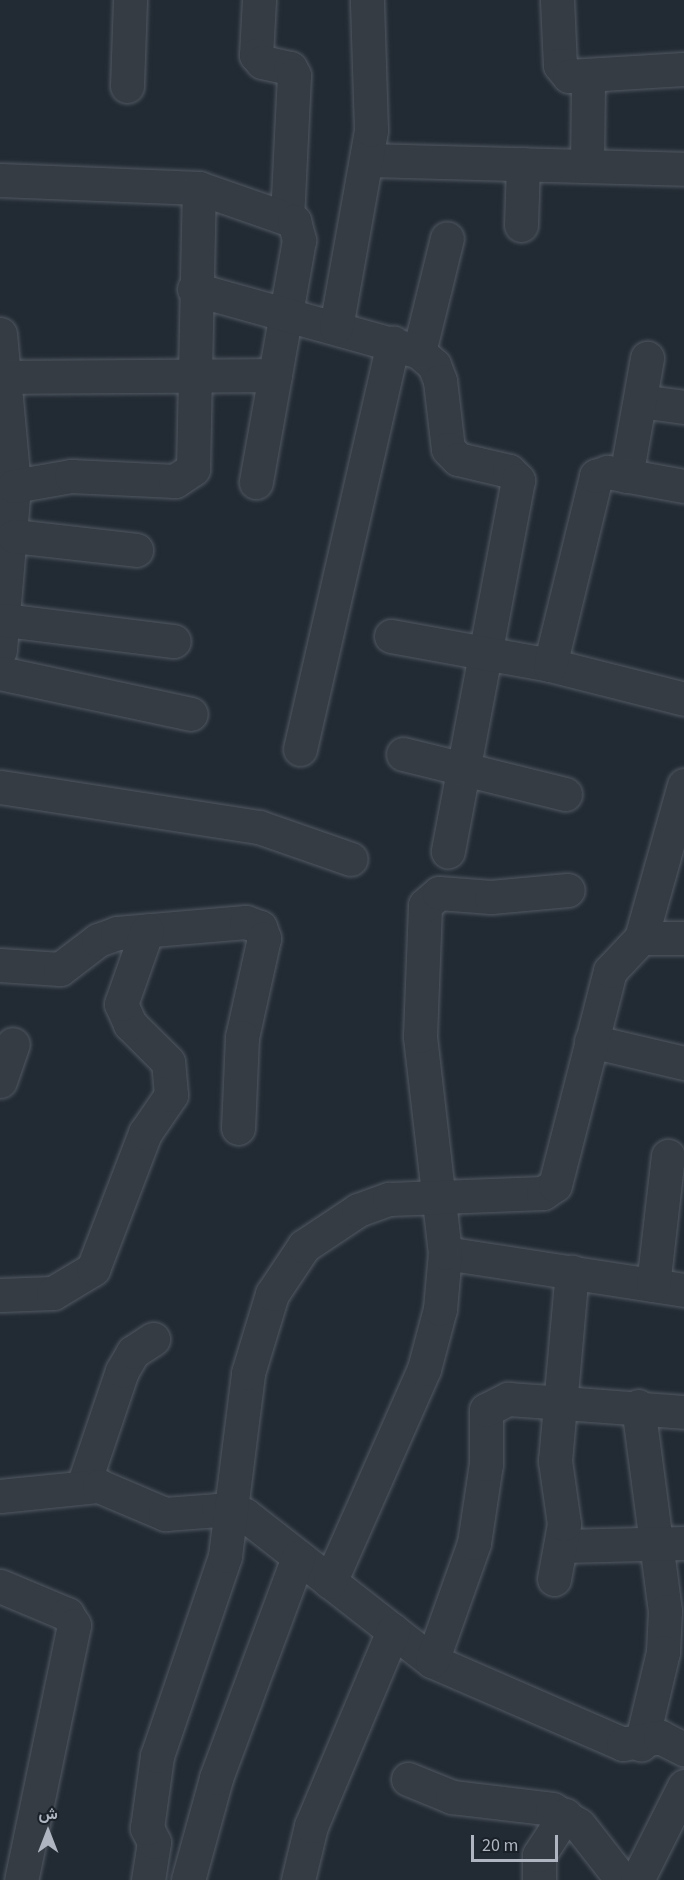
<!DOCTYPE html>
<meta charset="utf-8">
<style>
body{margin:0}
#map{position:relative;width:684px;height:1880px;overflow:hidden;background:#222a33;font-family:"Source Sans 3",Vazirmatn,sans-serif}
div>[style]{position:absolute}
.roads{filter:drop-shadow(0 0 2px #525962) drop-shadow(0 0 2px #525962)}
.minor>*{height:33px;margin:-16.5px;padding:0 16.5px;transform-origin:16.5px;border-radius:16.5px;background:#353c44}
span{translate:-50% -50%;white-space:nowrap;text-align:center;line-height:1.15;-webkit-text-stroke:4.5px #1a2128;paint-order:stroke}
.north{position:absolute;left:18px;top:1802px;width:60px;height:60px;-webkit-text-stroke:4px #1a2128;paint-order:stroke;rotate:0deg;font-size:16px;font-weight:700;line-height:24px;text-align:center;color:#afb6c1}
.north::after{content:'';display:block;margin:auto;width:21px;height:27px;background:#afb6c1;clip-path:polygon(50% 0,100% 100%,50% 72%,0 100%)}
.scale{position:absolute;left:471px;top:1835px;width:87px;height:27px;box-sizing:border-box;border:3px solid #afb6c1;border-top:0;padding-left:8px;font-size:18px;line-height:21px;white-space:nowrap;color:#afb6c1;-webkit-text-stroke:4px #1a2128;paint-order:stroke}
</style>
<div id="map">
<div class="roads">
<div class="minor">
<div style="left:259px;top:0;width:55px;rotate:93.1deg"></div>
<div style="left:256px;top:55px;width:9px;rotate:49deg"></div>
<div style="left:262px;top:62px;width:29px;rotate:12deg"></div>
<div style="left:290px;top:68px;width:8px;rotate:60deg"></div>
<div style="left:294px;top:75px;width:141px;rotate:92.8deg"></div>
<div style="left:557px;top:0;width:65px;rotate:87.4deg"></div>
<div style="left:560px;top:65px;width:14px;rotate:51deg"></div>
<div style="left:569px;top:76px;width:115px;rotate:-3.5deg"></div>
<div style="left:127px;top:86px;width:86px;rotate:-88deg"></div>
<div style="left:368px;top:160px;width:316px;rotate:1.6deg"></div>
<div style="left:587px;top:165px;width:86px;rotate:-89.3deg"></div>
<div style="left:0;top:180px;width:199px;rotate:2.3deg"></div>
<div style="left:199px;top:188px;width:101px;rotate:19.2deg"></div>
<div style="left:294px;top:221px;width:20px;rotate:75deg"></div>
<div style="left:299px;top:240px;width:246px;rotate:100.1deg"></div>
<div style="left:521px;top:225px;width:61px;rotate:-88.1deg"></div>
<div style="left:194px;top:289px;width:234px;rotate:15.6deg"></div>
<div style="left:419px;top:352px;width:20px;rotate:41deg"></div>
<div style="left:434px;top:365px;width:17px;rotate:69deg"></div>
<div style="left:440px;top:381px;width:68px;rotate:83.3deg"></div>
<div style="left:448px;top:449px;width:14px;rotate:45deg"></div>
<div style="left:458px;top:459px;width:52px;rotate:13.2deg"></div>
<div style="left:509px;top:471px;width:13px;rotate:45deg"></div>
<div style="left:518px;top:480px;width:378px;rotate:100.7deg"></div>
<div style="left:336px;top:327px;width:200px;rotate:-79.9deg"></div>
<div style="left:371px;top:130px;width:130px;rotate:-91.8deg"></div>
<div style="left:0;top:334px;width:153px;rotate:84.7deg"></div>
<div style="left:14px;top:486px;width:165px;rotate:94.9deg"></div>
<div style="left:419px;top:352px;width:117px;rotate:-76.2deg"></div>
<div style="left:7px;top:377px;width:268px;rotate:-0.4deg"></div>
<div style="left:640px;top:401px;width:44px;rotate:7.8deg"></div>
<div style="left:626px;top:476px;width:120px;rotate:-79.9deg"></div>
<div style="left:14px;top:486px;width:58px;rotate:-10deg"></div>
<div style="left:71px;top:476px;width:104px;rotate:2.8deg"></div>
<div style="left:175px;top:481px;width:22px;rotate:-34deg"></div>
<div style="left:193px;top:469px;width:281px;rotate:-88.8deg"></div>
<div style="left:14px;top:536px;width:123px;rotate:6.5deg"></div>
<div style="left:5px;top:620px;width:170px;rotate:7.1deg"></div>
<div style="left:391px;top:636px;width:162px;rotate:10.3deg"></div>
<div style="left:550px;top:665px;width:138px;rotate:14.2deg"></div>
<div style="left:550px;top:665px;width:195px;rotate:-76.3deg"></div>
<div style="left:596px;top:476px;width:12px;rotate:-20deg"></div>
<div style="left:607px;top:472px;width:78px;rotate:10.3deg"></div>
<div style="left:0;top:673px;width:195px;rotate:12.1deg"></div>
<div style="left:300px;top:749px;width:417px;rotate:-77.1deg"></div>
<div style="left:403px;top:754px;width:167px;rotate:13.9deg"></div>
<div style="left:0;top:787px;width:262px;rotate:8.8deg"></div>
<div style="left:259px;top:827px;width:97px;rotate:19.2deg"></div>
<div style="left:641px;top:938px;width:43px"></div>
<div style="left:0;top:965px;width:60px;rotate:3.8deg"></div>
<div style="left:60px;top:969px;width:48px;rotate:-37.3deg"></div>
<div style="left:98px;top:940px;width:20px;rotate:-20deg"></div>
<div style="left:117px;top:933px;width:129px;rotate:-4.9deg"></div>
<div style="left:246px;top:922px;width:15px;rotate:20deg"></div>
<div style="left:260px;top:927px;width:12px;rotate:70deg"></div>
<div style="left:264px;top:938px;width:101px;rotate:102.5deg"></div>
<div style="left:242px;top:1037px;width:91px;rotate:92.5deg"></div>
<div style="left:591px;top:1041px;width:96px;rotate:13.3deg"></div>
<div style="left:0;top:1081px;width:39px;rotate:-71deg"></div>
<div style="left:445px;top:1253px;width:242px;rotate:8.8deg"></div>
<div style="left:653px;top:1285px;width:130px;rotate:-83.4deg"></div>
<div style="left:0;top:1295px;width:53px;rotate:-2.2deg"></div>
<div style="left:53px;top:1293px;width:47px;rotate:-31deg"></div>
<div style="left:93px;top:1269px;width:146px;rotate:-69.1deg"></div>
<div style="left:145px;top:1133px;width:46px;rotate:-55.6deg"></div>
<div style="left:171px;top:1095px;width:33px;rotate:-95deg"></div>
<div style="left:168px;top:1062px;width:54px;rotate:-135deg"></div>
<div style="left:130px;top:1024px;width:22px;rotate:-114deg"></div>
<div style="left:121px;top:1004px;width:78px;rotate:-70.6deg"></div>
<div style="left:638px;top:1406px;width:207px;rotate:82.5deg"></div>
<div style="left:665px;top:1611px;width:41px;rotate:92.8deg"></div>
<div style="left:663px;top:1652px;width:95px;rotate:103.4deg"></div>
<div style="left:83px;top:1486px;width:121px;rotate:-71.3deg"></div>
<div style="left:122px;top:1371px;width:22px;rotate:-60deg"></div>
<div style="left:133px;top:1352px;width:24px;rotate:-33deg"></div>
<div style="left:0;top:1496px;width:100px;rotate:-5.8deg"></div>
<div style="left:99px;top:1486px;width:72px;rotate:23deg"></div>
<div style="left:165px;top:1514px;width:53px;rotate:-4.3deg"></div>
<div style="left:218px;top:1510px;width:27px;rotate:10deg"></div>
<div style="left:245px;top:1515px;width:237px;rotate:38deg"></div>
<div style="left:432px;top:1661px;width:208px;rotate:23.5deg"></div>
<div style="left:623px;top:1744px;width:38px;rotate:-11deg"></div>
<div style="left:660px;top:1737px;width:27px;rotate:27deg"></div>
<div style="left:563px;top:1546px;width:121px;rotate:-1.4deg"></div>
<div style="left:554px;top:1579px;width:56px;rotate:-79.7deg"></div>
<div style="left:564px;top:1524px;width:64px;rotate:-98.1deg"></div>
<div style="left:555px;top:1461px;width:190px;rotate:-84.9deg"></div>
<div style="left:330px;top:1582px;width:233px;rotate:-66.2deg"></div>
<div style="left:424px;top:1369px;width:62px;rotate:-75.1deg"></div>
<div style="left:440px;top:1309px;width:56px;rotate:-84.9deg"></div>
<div style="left:445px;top:1253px;width:218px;rotate:-96.6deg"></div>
<div style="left:420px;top:1036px;width:131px;rotate:-87.8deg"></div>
<div style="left:425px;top:905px;width:18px;rotate:-41deg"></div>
<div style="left:439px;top:893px;width:52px;rotate:4.4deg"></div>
<div style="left:491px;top:897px;width:77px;rotate:-5.2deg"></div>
<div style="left:0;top:1586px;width:73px;rotate:22.7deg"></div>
<div style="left:67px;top:1614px;width:13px;rotate:58deg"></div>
<div style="left:74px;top:1625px;width:260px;rotate:101.7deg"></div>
<div style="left:432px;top:1661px;width:125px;rotate:-70.4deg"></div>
<div style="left:474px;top:1543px;width:80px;rotate:-81.4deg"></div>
<div style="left:486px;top:1464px;width:54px;rotate:-90deg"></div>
<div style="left:486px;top:1410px;width:25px;rotate:-27deg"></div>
<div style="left:508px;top:1399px;width:176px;rotate:4.2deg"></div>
<div style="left:408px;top:1779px;width:48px;rotate:22.2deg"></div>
<div style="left:452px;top:1797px;width:101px;rotate:6.8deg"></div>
<div style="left:552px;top:1809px;width:31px;rotate:31deg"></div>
<div style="left:579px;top:1825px;width:70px;rotate:52deg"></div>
<div style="left:148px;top:1880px;width:38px;rotate:-81deg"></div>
<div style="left:154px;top:1842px;width:16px;rotate:-117deg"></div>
<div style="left:147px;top:1828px;width:73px;rotate:-82.1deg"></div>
<div style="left:157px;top:1756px;width:211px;rotate:-71.2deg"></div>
<div style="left:225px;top:1556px;width:184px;rotate:-82.8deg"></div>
<div style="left:248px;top:1373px;width:83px;rotate:-73.1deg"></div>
<div style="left:272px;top:1294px;width:58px;rotate:-56.3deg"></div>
<div style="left:304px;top:1246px;width:65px;rotate:-33.7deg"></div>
<div style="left:358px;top:1210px;width:33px;rotate:-20deg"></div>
<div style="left:389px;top:1199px;width:154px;rotate:-2.2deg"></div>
<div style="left:543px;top:1193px;width:14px;rotate:-34deg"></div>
<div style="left:555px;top:1185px;width:221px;rotate:-75.6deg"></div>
<div style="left:610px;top:971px;width:45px;rotate:-46.8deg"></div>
<div style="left:641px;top:938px;width:159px;rotate:-74.3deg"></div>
<div style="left:188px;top:1880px;width:106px;rotate:-74.6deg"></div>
<div style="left:216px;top:1778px;width:236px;rotate:-69.6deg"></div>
<div style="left:298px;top:1880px;width:56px;rotate:-76.5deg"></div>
<div style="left:311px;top:1826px;width:212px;rotate:-67.2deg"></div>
<div style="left:539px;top:1880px;width:25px;rotate:-90deg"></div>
<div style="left:539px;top:1855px;width:48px;rotate:-57deg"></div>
<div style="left:637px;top:1880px;width:105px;rotate:-63.4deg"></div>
</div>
</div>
<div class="north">ش</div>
<div class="scale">20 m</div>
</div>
